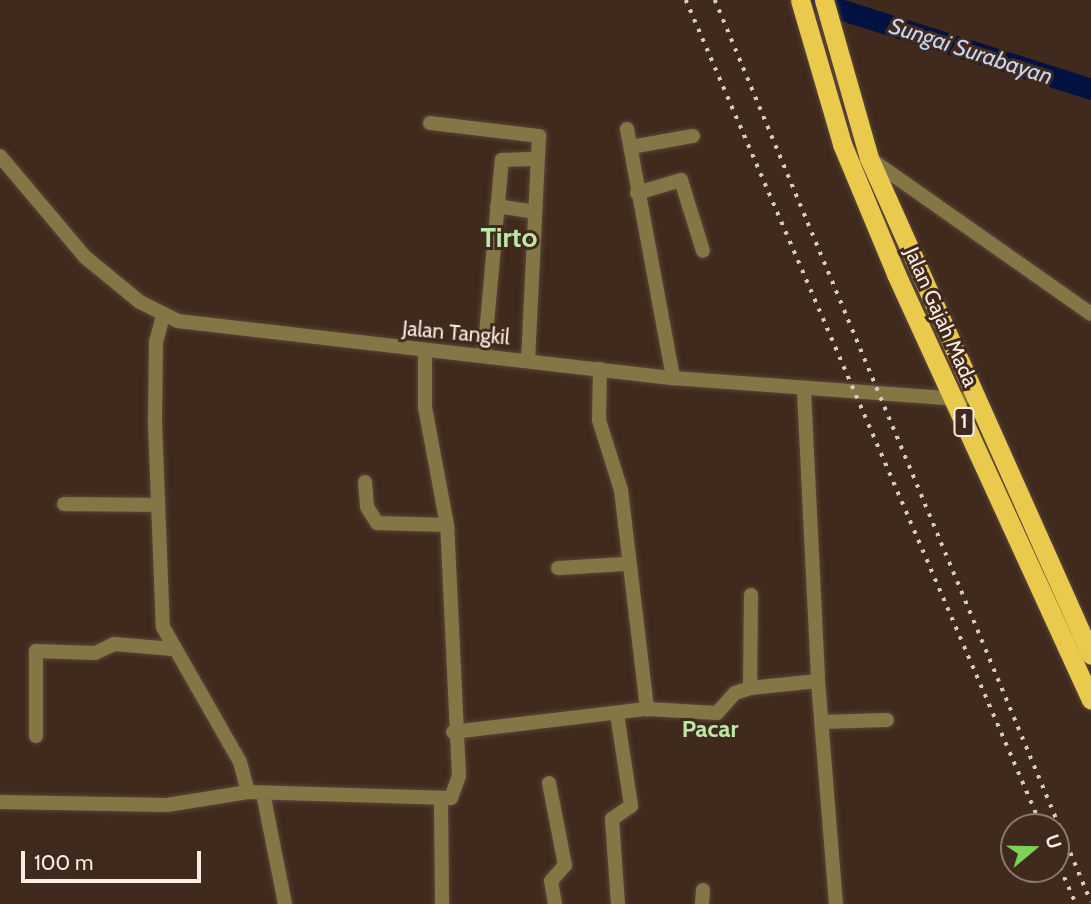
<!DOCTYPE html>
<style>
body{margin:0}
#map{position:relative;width:1091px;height:904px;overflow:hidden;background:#402a1d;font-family:Cabin,sans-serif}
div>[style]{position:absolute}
.river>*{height:21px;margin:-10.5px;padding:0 10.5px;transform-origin:10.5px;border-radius:10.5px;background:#001142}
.roads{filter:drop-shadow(0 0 2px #5a4539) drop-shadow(0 0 2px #5a4539)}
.minor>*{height:14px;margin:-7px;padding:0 7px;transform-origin:7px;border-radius:7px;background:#847645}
.tertiary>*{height:14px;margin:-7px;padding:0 7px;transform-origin:7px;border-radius:7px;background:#847645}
.trunk>*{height:19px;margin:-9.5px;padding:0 9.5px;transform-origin:9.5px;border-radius:9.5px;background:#eaca4c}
.rail>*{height:3.5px;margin-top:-1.75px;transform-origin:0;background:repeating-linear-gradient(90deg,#d9c9c0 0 3.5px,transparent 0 10.5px)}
span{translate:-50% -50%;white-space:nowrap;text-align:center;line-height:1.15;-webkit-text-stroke:6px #402a1d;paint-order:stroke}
.shield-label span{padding:2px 5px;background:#402a1d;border:2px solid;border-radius:5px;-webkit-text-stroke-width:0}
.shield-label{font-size:19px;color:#fbece4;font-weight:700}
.street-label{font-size:21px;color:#fbece4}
.water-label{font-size:23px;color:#c4d6f8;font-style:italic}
.quarter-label{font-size:24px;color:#bae8a7;font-weight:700}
.district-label{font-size:28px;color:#bae8a7;font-weight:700}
.north{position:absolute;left:1000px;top:813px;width:70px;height:70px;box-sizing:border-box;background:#402a1d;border:2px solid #8b786d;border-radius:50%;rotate:71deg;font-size:19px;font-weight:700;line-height:28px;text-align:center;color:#fbece4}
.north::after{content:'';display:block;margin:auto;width:24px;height:32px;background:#7dd154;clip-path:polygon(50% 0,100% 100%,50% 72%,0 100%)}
.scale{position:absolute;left:21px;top:851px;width:180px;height:32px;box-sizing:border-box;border:4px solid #fbece4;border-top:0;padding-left:9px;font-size:21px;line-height:24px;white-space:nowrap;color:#fbece4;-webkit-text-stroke:5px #402a1d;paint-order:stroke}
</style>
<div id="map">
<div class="river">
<div style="left:811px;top:0;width:294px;rotate:17.6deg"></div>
</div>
<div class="roads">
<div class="minor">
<div style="left:430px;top:123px;width:110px;rotate:6.8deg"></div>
<div style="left:539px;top:136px;width:225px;rotate:92.8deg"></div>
<div style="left:627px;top:129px;width:253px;rotate:79.5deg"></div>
<div style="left:631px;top:147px;width:63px;rotate:-10.1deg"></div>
<div style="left:869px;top:158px;width:271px;rotate:35.1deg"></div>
<div style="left:637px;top:193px;width:46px;rotate:-16.5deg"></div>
<div style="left:681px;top:180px;width:74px;rotate:72.8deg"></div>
<div style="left:497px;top:206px;width:36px;rotate:9deg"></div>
<div style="left:163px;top:316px;width:27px;rotate:105deg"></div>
<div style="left:156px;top:342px;width:81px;rotate:90.7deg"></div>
<div style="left:155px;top:423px;width:204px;rotate:87.8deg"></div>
<div style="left:163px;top:627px;width:155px;rotate:60.3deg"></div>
<div style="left:240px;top:762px;width:31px;rotate:75deg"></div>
<div style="left:484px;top:356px;width:197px;rotate:-84.8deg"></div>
<div style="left:502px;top:160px;width:34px;rotate:-2deg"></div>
<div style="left:600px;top:369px;width:51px;rotate:91.1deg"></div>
<div style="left:599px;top:420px;width:73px;rotate:72.6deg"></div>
<div style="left:621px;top:490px;width:221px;rotate:83.2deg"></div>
<div style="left:804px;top:391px;width:290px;rotate:87.2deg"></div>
<div style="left:818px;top:681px;width:224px;rotate:85.4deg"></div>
<div style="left:365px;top:482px;width:25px;rotate:85deg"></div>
<div style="left:367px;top:507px;width:19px;rotate:58deg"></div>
<div style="left:377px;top:523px;width:70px;rotate:1.6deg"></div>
<div style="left:64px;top:504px;width:94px;rotate:0.6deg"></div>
<div style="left:558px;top:568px;width:68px;rotate:-3.4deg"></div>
<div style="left:750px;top:688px;width:93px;rotate:-89.4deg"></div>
<div style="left:617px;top:714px;width:93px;rotate:81.3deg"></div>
<div style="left:631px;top:806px;width:23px;rotate:146deg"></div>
<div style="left:612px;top:819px;width:85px;rotate:86deg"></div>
<div style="left:821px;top:722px;width:66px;rotate:-1.7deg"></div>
<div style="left:453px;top:732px;width:195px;rotate:-6.8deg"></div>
<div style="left:647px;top:709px;width:70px;rotate:3.3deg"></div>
<div style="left:717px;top:713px;width:27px;rotate:-48deg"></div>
<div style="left:735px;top:693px;width:16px;rotate:-18deg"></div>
<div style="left:750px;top:688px;width:68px;rotate:-5.9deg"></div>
<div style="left:36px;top:736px;width:85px;rotate:-90deg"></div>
<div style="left:36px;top:651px;width:59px;rotate:1.9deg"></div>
<div style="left:95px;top:653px;width:21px;rotate:-25deg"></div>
<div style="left:114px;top:644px;width:59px;rotate:4.8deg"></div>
<div style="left:549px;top:783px;width:84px;rotate:79deg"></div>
<div style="left:565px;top:865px;width:21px;rotate:131deg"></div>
<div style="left:551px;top:881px;width:23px;rotate:80deg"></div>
<div style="left:263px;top:793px;width:113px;rotate:78.8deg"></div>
<div style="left:0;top:802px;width:167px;rotate:1deg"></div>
<div style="left:167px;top:805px;width:82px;rotate:-9.1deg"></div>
<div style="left:248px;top:792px;width:203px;rotate:1.7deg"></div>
<div style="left:451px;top:798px;width:23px;rotate:-70deg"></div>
<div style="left:459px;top:776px;width:251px;rotate:-92.7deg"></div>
<div style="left:447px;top:525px;width:119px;rotate:-100.6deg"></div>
<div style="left:425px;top:408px;width:56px;rotate:-90deg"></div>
<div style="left:441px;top:803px;width:101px;rotate:89.4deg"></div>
<div style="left:702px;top:904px;width:14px;rotate:-86deg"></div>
</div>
<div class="tertiary">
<div style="left:0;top:156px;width:132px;rotate:49.9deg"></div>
<div style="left:85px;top:257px;width:71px;rotate:39.3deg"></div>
<div style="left:140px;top:302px;width:42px;rotate:26.6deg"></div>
<div style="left:178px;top:321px;width:498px;rotate:6.6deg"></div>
<div style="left:673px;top:378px;width:290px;rotate:4.2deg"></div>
</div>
<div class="trunk">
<div style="left:800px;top:0;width:150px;rotate:73.7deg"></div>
<div style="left:842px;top:144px;width:141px;rotate:67.4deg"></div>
<div style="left:896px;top:274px;width:468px;rotate:65.4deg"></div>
<div style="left:824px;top:0;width:164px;rotate:74.1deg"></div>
<div style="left:869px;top:158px;width:544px;rotate:65.93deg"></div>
</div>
</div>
<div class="rail">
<div style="left:686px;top:0;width:900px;rotate:66.71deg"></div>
<div style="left:715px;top:0;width:977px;rotate:67.37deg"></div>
<div style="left:1056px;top:858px;width:50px;rotate:66.5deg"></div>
</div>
<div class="shield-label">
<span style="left:964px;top:422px">1</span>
</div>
<div class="street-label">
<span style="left:941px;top:317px;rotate:66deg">Jalan Gajah Mada</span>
<span style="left:456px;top:333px;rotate:5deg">Jalan Tangkil</span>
</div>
<div class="water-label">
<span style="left:971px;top:51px;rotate:18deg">Sungai Surabayan</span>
</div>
<div class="quarter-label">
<span style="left:710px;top:729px">Pacar</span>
</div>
<div class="district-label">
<span style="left:509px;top:237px">Tirto</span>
</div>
<div class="north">U</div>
<div class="scale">100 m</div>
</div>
